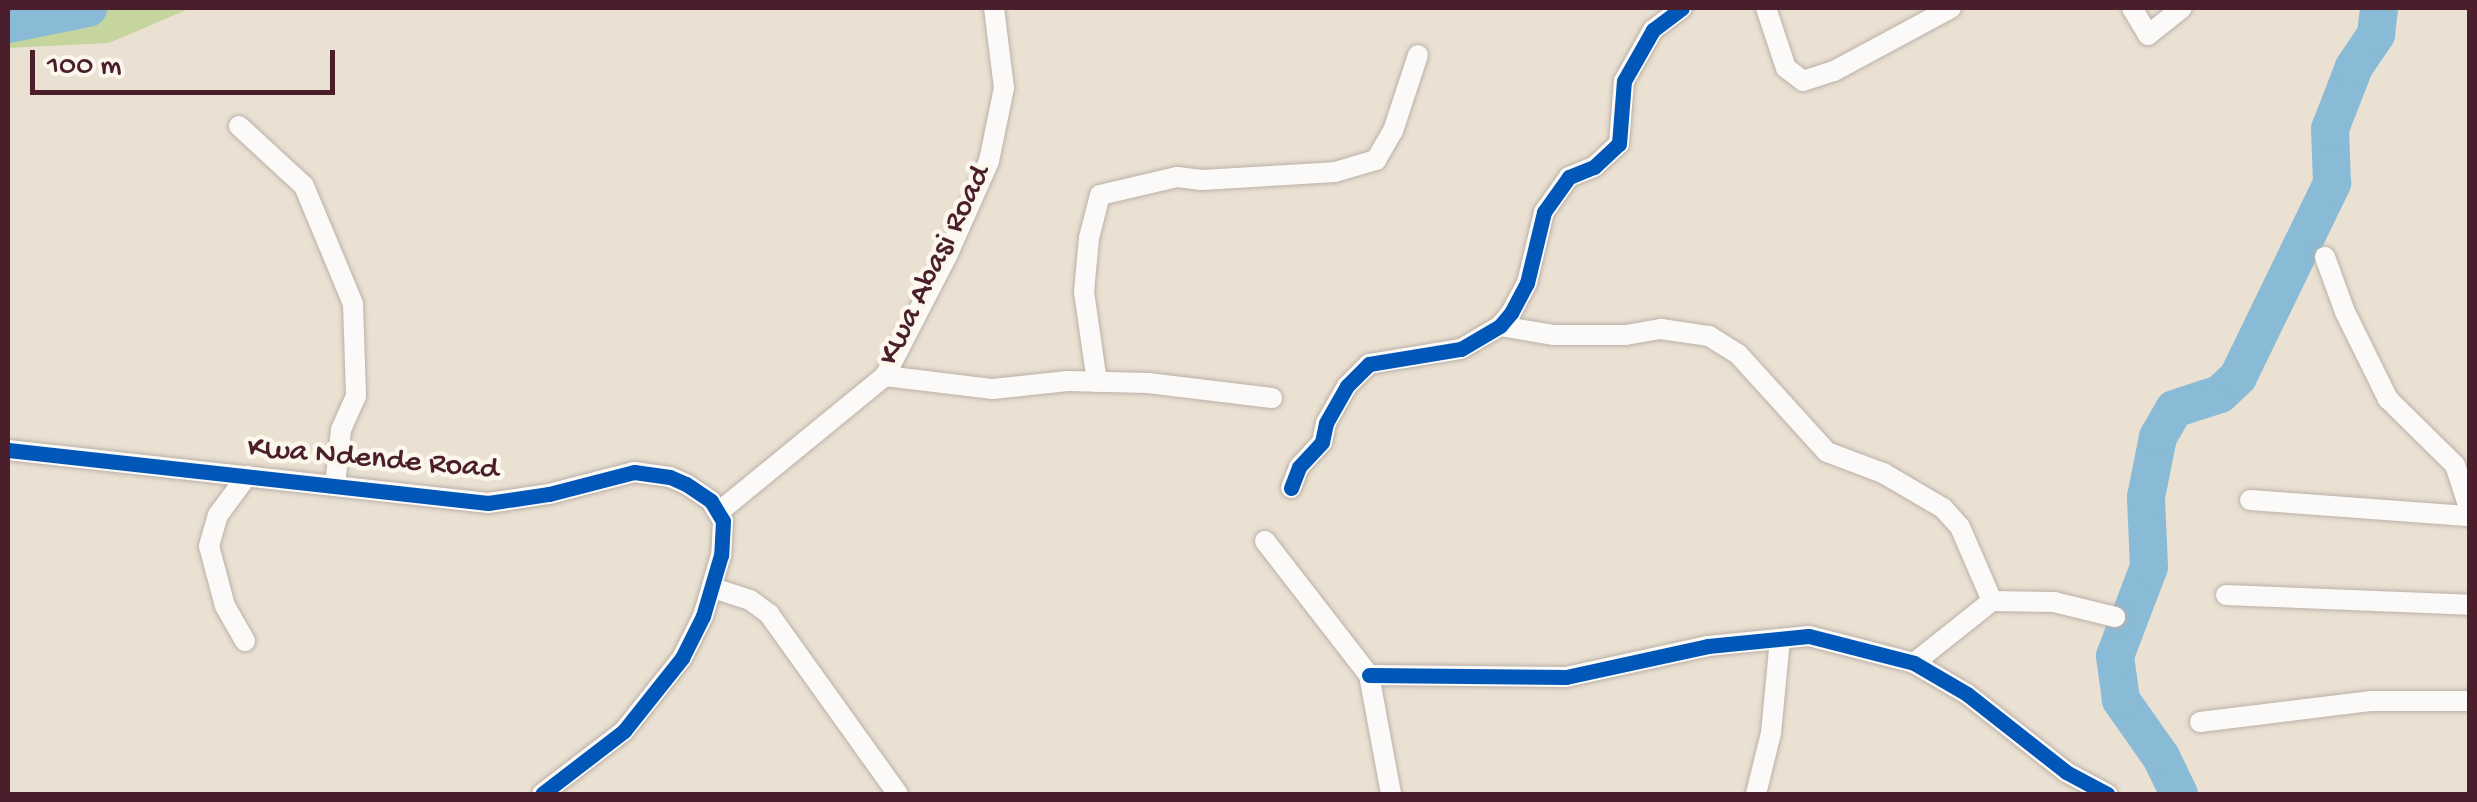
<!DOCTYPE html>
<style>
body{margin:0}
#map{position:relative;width:2477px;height:802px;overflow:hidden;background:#eae1d2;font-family:"Gochi Hand",sans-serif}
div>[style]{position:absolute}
.green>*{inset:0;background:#c6d49d}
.river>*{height:38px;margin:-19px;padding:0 19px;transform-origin:19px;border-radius:19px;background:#89bbd6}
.roads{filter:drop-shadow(0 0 2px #bbb0a8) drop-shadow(0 0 2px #bbb0a8)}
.minor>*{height:20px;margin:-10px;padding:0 10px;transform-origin:10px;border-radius:10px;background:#fcfaf8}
.cycleway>*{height:15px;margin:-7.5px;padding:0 7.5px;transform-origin:7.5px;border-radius:7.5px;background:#0057b8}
span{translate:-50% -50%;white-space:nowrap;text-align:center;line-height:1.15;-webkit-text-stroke:9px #fbf7ec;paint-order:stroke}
.street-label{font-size:32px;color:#4a1f2b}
.frame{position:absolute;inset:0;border:10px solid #4a1f2b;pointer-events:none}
.scale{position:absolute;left:30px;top:50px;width:305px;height:45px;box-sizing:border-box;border:5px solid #4a1f2b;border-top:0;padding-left:12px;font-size:30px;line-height:35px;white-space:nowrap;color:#4a1f2b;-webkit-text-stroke:8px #fbf7ec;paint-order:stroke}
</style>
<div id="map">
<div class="green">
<div style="clip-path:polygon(8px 8px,191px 8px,109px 43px,8px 48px)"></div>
</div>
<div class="river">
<div style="left:8px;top:24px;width:82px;rotate:-11.3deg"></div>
<div style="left:2179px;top:794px;width:41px;rotate:-115.9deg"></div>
<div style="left:2161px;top:757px;width:70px;rotate:-125.1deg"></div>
<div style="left:2121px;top:700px;width:44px;rotate:-97.8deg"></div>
<div style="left:2115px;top:656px;width:95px;rotate:-69.1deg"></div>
<div style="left:2149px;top:567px;width:70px;rotate:-92.5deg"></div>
<div style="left:2146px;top:497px;width:61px;rotate:-78.7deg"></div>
<div style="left:2158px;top:437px;width:32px;rotate:-60deg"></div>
<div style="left:2174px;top:409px;width:48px;rotate:-18.1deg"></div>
<div style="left:2220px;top:394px;width:25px;rotate:-43deg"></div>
<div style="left:2238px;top:377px;width:216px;rotate:-64.1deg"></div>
<div style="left:2332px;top:183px;width:54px;rotate:-92.1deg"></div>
<div style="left:2330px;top:129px;width:66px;rotate:-68.8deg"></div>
<div style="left:2354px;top:67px;width:40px;rotate:-56deg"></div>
<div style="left:2376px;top:34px;width:26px;rotate:-83deg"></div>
</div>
<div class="roads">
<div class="minor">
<div style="left:1766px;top:8px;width:63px;rotate:71.6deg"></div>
<div style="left:1786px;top:68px;width:21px;rotate:37deg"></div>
<div style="left:1803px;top:81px;width:33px;rotate:-18deg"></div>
<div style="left:1834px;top:71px;width:133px;rotate:-28.3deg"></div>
<div style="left:2132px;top:8px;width:31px;rotate:59deg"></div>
<div style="left:2148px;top:35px;width:43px;rotate:-38.5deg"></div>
<div style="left:239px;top:126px;width:88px;rotate:42.7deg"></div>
<div style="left:304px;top:186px;width:128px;rotate:67.4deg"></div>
<div style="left:353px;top:304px;width:92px;rotate:88.1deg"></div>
<div style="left:356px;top:396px;width:37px;rotate:114deg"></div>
<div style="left:341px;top:430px;width:55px;rotate:96.2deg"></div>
<div style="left:2325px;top:257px;width:59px;rotate:70deg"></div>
<div style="left:2345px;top:312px;width:97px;rotate:63.7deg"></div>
<div style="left:2388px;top:399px;width:94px;rotate:44.6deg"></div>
<div style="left:2455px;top:465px;width:48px;rotate:71.9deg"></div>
<div style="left:1500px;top:326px;width:55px;rotate:9.5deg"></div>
<div style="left:1554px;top:335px;width:72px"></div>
<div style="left:1626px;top:335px;width:36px;rotate:-10deg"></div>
<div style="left:1661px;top:329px;width:49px;rotate:8.3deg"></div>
<div style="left:1709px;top:336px;width:34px;rotate:32deg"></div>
<div style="left:1738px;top:354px;width:132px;rotate:47.8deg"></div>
<div style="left:1827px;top:452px;width:60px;rotate:20.6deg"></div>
<div style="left:1883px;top:473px;width:69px;rotate:30.3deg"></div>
<div style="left:1943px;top:508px;width:25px;rotate:48deg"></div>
<div style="left:1960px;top:527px;width:81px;rotate:66.6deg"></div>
<div style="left:885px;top:376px;width:109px;rotate:6.9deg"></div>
<div style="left:993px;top:389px;width:75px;rotate:-6.1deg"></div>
<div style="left:1068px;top:381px;width:80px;rotate:1.4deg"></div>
<div style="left:1148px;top:383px;width:125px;rotate:6.9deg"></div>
<div style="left:1097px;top:382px;width:91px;rotate:-98.2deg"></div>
<div style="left:1084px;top:292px;width:54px;rotate:-84.7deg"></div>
<div style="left:1089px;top:238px;width:44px;rotate:-75.7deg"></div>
<div style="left:1100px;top:195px;width:79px;rotate:-13.2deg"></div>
<div style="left:1177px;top:177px;width:25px;rotate:7deg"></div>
<div style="left:1202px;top:180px;width:133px;rotate:-3.4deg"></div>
<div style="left:1335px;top:172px;width:43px;rotate:-16.3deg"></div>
<div style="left:1376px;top:160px;width:34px;rotate:-60deg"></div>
<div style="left:1393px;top:131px;width:80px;rotate:-71.8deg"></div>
<div style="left:8px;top:450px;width:483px;rotate:6.3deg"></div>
<div style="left:488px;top:503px;width:62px;rotate:-8.4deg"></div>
<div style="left:549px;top:494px;width:88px;rotate:-14.5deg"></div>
<div style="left:634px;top:472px;width:36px;rotate:8deg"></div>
<div style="left:670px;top:477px;width:17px;rotate:24deg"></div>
<div style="left:686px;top:484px;width:30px;rotate:34deg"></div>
<div style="left:711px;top:501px;width:23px;rotate:59deg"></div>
<div style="left:723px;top:521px;width:34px;rotate:93deg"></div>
<div style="left:721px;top:555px;width:64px;rotate:106.4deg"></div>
<div style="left:703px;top:616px;width:47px;rotate:116.6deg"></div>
<div style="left:682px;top:658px;width:93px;rotate:128.5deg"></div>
<div style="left:624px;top:731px;width:103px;rotate:142.5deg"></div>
<div style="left:1291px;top:488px;width:22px;rotate:-69deg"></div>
<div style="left:1299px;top:467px;width:34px;rotate:-47deg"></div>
<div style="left:1322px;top:442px;width:19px;rotate:-78deg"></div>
<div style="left:1326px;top:423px;width:43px;rotate:-60.4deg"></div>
<div style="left:1347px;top:386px;width:31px;rotate:-45deg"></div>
<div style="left:1369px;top:364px;width:93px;rotate:-9.3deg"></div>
<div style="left:1461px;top:349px;width:45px;rotate:-30.5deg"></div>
<div style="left:1500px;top:326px;width:17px;rotate:-50deg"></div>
<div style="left:1511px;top:313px;width:34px;rotate:-62deg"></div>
<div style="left:1527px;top:283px;width:73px;rotate:-76.5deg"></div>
<div style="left:1544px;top:212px;width:43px;rotate:-54.5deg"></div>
<div style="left:1569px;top:177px;width:27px;rotate:-22deg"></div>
<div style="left:1594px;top:167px;width:34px;rotate:-43deg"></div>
<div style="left:1619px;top:144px;width:63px;rotate:-85.5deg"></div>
<div style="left:1624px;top:81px;width:59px;rotate:-60.4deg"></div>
<div style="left:1653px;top:30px;width:36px;rotate:-37deg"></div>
<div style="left:2250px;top:500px;width:221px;rotate:4.2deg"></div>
<div style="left:720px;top:511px;width:213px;rotate:-39.3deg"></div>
<div style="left:885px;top:376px;width:135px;rotate:-62.7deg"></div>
<div style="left:947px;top:256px;width:104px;rotate:-66.1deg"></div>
<div style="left:989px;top:161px;width:75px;rotate:-78.4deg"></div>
<div style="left:1004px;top:88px;width:81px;rotate:-97.1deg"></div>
<div style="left:1265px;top:541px;width:170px;rotate:52.2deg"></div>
<div style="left:1369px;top:675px;width:121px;rotate:79.5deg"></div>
<div style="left:713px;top:588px;width:39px;rotate:18deg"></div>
<div style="left:750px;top:600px;width:24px;rotate:36deg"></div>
<div style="left:769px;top:614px;width:221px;rotate:54.4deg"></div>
<div style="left:2226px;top:595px;width:244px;rotate:2.3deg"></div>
<div style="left:245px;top:641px;width:40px;rotate:-119.7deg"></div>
<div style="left:225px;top:606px;width:62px;rotate:-104.9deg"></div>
<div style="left:209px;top:546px;width:32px;rotate:-74deg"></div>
<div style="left:218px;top:515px;width:49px;rotate:-53.4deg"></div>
<div style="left:1914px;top:663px;width:100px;rotate:-38.5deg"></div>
<div style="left:1992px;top:601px;width:62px;rotate:0.9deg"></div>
<div style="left:2054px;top:602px;width:63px;rotate:13.8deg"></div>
<div style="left:1369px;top:675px;width:197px;rotate:0.6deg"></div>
<div style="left:1566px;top:677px;width:145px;rotate:-12.3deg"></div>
<div style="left:1708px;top:646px;width:101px;rotate:-5.7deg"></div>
<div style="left:1809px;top:636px;width:108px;rotate:14.4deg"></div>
<div style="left:1914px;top:663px;width:61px;rotate:30.3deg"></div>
<div style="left:1967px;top:694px;width:126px;rotate:38.2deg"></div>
<div style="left:2066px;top:772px;width:47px;rotate:28.2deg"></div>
<div style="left:2200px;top:722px;width:173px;rotate:-7deg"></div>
<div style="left:2372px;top:701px;width:98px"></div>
<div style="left:1756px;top:794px;width:63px;rotate:-76.2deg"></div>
<div style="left:1771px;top:733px;width:93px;rotate:-84.5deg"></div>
</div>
</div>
<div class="cycleway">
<div style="left:8px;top:450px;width:483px;rotate:6.3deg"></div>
<div style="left:488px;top:503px;width:62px;rotate:-8.4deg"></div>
<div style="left:549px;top:494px;width:88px;rotate:-14.5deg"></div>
<div style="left:634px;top:472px;width:36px;rotate:8deg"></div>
<div style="left:670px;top:477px;width:17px;rotate:24deg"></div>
<div style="left:686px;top:484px;width:30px;rotate:34deg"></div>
<div style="left:711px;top:501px;width:23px;rotate:59deg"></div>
<div style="left:723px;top:521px;width:34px;rotate:93deg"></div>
<div style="left:721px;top:555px;width:64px;rotate:106.4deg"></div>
<div style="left:703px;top:616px;width:47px;rotate:116.6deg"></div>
<div style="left:682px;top:658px;width:93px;rotate:128.5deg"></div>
<div style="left:624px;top:731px;width:103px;rotate:142.5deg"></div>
<div style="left:1291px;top:488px;width:22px;rotate:-69deg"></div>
<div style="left:1299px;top:467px;width:34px;rotate:-47deg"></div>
<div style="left:1322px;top:442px;width:19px;rotate:-78deg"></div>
<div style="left:1326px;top:423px;width:43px;rotate:-60.4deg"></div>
<div style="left:1347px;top:386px;width:31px;rotate:-45deg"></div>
<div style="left:1369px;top:364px;width:93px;rotate:-9.3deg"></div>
<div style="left:1461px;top:349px;width:45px;rotate:-30.5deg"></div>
<div style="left:1500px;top:326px;width:17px;rotate:-50deg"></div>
<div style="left:1511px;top:313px;width:34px;rotate:-62deg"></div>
<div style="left:1527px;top:283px;width:73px;rotate:-76.5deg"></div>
<div style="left:1544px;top:212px;width:43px;rotate:-54.5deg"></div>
<div style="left:1569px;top:177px;width:27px;rotate:-22deg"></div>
<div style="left:1594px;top:167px;width:34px;rotate:-43deg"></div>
<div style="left:1619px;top:144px;width:63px;rotate:-85.5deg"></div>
<div style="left:1624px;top:81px;width:59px;rotate:-60.4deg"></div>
<div style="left:1653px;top:30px;width:36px;rotate:-37deg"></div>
<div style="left:1369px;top:675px;width:197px;rotate:0.6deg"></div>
<div style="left:1566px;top:677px;width:145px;rotate:-12.3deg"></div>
<div style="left:1708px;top:646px;width:101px;rotate:-5.7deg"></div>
<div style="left:1809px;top:636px;width:108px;rotate:14.4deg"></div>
<div style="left:1914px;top:663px;width:61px;rotate:30.3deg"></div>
<div style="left:1967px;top:694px;width:126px;rotate:38.2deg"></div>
<div style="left:2066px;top:772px;width:47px;rotate:28.2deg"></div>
</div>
<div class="street-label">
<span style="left:936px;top:266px;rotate:-64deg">Kwa Abasi Road</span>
<span style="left:373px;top:460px;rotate:5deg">Kwa Ndende Road</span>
</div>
<div class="frame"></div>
<div class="scale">100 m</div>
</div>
